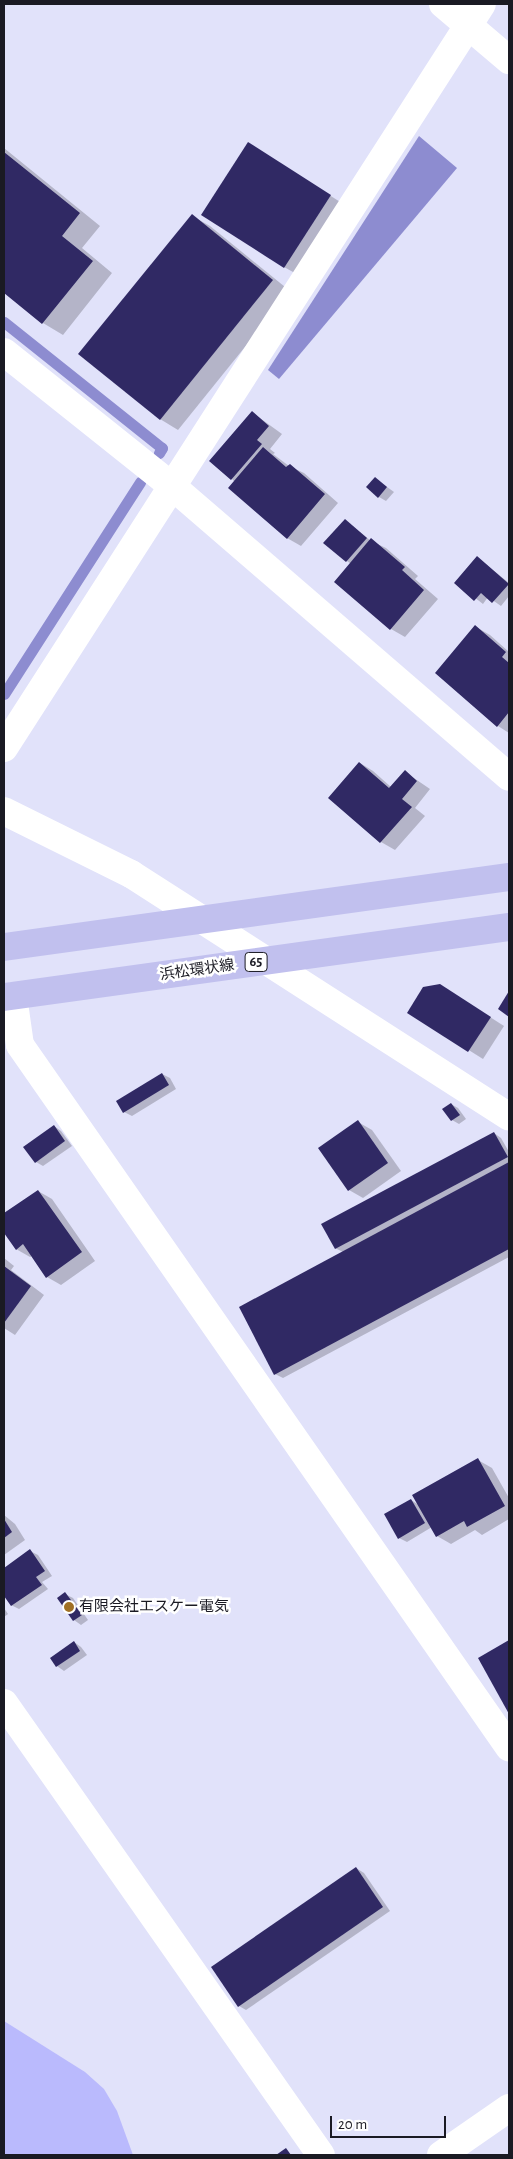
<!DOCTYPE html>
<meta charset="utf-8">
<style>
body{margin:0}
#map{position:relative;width:513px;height:2159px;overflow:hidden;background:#e1e2fa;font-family:"Alegreya Sans","Noto Sans JP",sans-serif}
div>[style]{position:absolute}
.green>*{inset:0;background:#babafd}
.water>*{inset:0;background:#8d8cd0}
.shadow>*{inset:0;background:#0003}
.stream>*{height:11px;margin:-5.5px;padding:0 5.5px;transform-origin:5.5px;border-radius:5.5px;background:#8d8cd0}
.building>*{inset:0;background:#302964}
.minor>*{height:28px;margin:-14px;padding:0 14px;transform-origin:14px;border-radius:14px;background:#fff}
.major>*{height:28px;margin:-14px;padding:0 14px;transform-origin:14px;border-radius:14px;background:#c1c0ee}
.dots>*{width:14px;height:14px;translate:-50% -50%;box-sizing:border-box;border:2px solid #fff;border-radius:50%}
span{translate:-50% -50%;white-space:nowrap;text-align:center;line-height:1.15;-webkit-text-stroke:5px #fff;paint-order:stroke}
.shield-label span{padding:1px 4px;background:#fff;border:1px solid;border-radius:4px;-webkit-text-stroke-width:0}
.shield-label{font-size:14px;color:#1a1a23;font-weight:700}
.street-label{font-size:15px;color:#1a1a23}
.poi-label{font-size:15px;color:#1a1a23}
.left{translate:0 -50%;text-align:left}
.frame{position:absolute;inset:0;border:5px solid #1a1a23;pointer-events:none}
.scale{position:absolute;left:330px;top:2116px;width:116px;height:22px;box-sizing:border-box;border:2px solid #1a1a23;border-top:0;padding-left:6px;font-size:15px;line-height:18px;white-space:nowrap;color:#1a1a23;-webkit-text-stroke:4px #fff;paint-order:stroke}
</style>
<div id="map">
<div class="green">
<div style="clip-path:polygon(4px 2021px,85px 2072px,104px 2089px,117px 2111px,133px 2155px,4px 2155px)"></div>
</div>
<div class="water">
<div style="clip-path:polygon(419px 136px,457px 168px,279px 379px,268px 370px)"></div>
</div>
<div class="shadow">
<div style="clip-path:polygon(248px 143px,348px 207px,302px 277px,284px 267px)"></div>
<div style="clip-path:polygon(4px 148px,100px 226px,82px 248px,112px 273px,63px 335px,43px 323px,4px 292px)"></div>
<div style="clip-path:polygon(192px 216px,210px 226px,290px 291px,178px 430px,160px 419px)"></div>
<div style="clip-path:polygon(253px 413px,282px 434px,270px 449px,275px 453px,273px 454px,289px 466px,304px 473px,338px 503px,301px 546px,287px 538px,232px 479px)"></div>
<div style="clip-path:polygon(376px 479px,394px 492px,386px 501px,379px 497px)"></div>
<div style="clip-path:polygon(345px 520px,371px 541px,386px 548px,418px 576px,415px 579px,438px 599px,405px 637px,391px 629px,335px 582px,351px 564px,347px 561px)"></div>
<div style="clip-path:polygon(477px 557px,509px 583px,509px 596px,501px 606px,488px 597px,483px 604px,456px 583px)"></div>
<div style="clip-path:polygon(476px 627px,490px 635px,509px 652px,509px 733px,498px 726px)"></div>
<div style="clip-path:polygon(360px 763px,373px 771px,391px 787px,405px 772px,430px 789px,415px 808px,425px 816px,395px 850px,381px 842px,330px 798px)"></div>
<div style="clip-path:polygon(454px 994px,504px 1026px,483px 1059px,408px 1012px)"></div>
<div style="clip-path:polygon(162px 1074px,170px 1078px,176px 1089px,132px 1116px,124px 1112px)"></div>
<div style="clip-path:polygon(451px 1104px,458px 1108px,466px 1119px,459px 1124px,452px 1120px)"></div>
<div style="clip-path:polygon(358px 1122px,372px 1130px,401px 1171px,363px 1198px,349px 1190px)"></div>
<div style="clip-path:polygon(54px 1126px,61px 1131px,72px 1146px,43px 1166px,36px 1162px)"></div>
<div style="clip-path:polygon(494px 1133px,501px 1138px,509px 1152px,509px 1257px,283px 1378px,275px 1374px,343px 1252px,335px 1248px)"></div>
<div style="clip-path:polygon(38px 1191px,52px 1199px,95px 1261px,61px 1285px,47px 1277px,32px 1256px,30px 1257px,16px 1249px,4px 1231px,4px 1215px)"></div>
<div style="clip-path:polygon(4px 1258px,14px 1266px,11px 1270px,44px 1295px,15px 1335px,4px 1328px)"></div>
<div style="clip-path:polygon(478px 1460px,492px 1468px,509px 1498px,509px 1519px,482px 1535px,475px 1530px,451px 1544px,437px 1536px,432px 1527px,407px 1542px,399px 1538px,411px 1500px,419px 1505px)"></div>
<div style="clip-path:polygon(4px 1515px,15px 1524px,25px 1540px,4px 1555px)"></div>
<div style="clip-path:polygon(30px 1551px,38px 1555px,52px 1576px,42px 1582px,48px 1589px,19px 1609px,11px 1605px,4px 1594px,4px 1570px)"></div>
<div style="clip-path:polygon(65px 1594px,73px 1598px,88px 1620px,81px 1625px,74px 1620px,58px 1599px)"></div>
<div style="clip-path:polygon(4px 1608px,8px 1614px,4px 1617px)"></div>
<div style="clip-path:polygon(74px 1642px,81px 1647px,87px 1655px,64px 1671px,57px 1666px,52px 1658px)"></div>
<div style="clip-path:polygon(509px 1642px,509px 1711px,479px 1659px)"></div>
<div style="clip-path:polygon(356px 1868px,364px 1873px,390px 1911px,246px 2010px,239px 2006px)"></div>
</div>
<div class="stream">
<div style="left:4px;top:322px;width:202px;rotate:38.6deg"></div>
<div style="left:162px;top:448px;width:6px;rotate:121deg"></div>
<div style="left:4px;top:694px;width:252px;rotate:-57.3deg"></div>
</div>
<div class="building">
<div style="clip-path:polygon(248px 142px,331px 195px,284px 268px,201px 215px)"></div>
<div style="clip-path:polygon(4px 152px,80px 213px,62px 236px,93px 261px,42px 324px,4px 293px)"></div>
<div style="clip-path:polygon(192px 214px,273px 280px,160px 420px,78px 354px)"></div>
<div style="clip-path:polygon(252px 411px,269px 426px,257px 440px,262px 444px,231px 480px,209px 461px)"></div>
<div style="clip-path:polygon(263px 447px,286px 467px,290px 464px,325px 494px,287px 539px,228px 488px)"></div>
<div style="clip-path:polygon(375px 477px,387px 487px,378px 498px,366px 487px)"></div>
<div style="clip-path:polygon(345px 519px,367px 538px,346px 562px,323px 543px)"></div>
<div style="clip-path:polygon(371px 538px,405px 567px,402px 570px,424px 590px,390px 630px,334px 582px)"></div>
<div style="clip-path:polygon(477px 556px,509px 584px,492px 603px,481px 593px,474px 601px,454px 583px)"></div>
<div style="clip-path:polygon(475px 625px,506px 652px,502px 657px,509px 663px,509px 712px,497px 727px,435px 673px)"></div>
<div style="clip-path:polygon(359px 762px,389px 788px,405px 770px,417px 781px,402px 799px,412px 807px,380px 843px,328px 798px)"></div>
<div style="clip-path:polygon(440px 984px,491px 1017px,468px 1052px,407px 1013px,423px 987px)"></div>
<div style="clip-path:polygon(509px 991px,509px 1017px,498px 1009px)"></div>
<div style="clip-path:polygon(162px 1073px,169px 1085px,123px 1113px,116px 1101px)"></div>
<div style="clip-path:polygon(451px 1103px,460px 1115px,451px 1121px,442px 1109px)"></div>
<div style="clip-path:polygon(358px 1120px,388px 1163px,348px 1191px,318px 1148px)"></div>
<div style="clip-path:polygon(54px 1125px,65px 1141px,35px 1163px,23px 1147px)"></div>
<div style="clip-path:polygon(494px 1132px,508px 1157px,335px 1249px,321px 1224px)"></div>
<div style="clip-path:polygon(509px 1162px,509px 1249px,274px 1375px,239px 1307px)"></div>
<div style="clip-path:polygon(38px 1190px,82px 1252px,46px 1278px,23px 1244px,16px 1250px,4px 1233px,4px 1213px)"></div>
<div style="clip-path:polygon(4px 1266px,31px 1286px,4px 1323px)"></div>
<div style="clip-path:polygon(478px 1458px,505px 1506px,467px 1527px,464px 1521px,436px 1537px,412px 1495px)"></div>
<div style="clip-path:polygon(411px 1499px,425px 1523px,398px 1539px,384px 1514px)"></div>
<div style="clip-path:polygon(4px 1519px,12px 1532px,4px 1538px)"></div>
<div style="clip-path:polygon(30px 1549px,45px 1571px,36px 1577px,42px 1585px,11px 1606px,4px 1596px,4px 1568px)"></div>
<div style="clip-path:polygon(65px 1592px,82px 1615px,73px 1621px,57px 1598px)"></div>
<div style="clip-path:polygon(509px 1640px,509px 1714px,478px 1658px)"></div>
<div style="clip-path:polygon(74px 1641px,80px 1651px,56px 1667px,50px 1658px)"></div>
<div style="clip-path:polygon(356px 1867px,383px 1907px,238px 2007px,211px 1967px)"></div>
<div style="clip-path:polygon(286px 2148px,291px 2155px,276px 2155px)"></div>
</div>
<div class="minor">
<div style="left:443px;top:4px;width:87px;rotate:40.3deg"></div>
<div style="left:4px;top:352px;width:215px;rotate:38.6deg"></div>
<div style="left:172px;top:486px;width:445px;rotate:40.8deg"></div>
<div style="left:4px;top:748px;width:884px;rotate:-57.28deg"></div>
<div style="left:4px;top:811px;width:142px;rotate:26.4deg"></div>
<div style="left:131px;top:874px;width:449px;rotate:32.7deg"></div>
<div style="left:13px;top:996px;width:49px;rotate:81.9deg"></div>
<div style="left:20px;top:1045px;width:856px;rotate:55.14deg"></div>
<div style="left:4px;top:1703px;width:552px;rotate:54.96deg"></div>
<div style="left:441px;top:2155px;width:83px;rotate:-34.7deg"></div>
</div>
<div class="major">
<div style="left:4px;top:947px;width:510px;rotate:-7.89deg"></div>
<div style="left:4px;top:997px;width:510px;rotate:-7.89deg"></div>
</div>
<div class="dots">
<div style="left:69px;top:1607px;background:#a07024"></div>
</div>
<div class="shield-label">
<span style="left:256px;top:962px">65</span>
</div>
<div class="street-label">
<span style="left:197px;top:970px;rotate:-8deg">浜松環状線</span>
</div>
<div class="poi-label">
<span class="left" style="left:79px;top:1607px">有限会社エスケー電気</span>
</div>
<div class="frame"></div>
<div class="scale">20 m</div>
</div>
